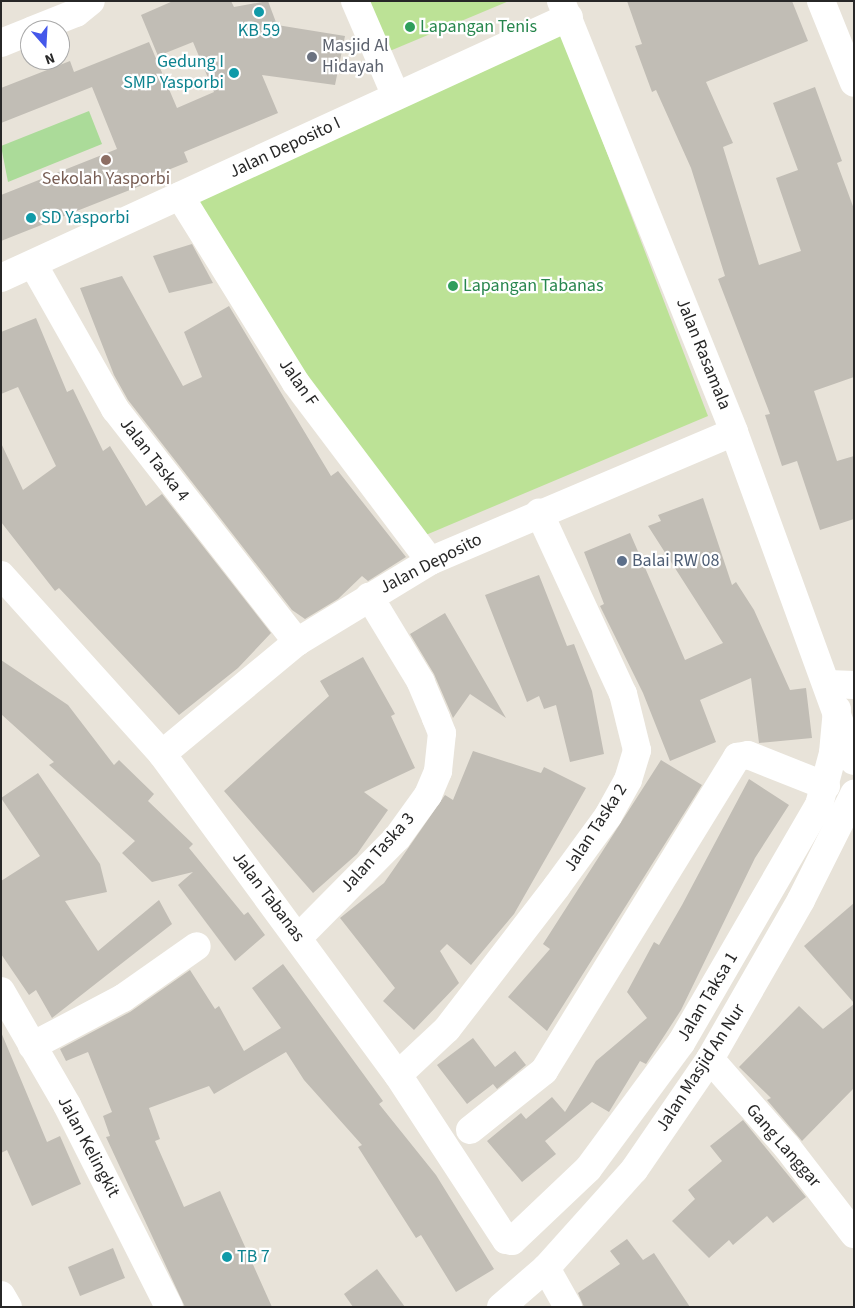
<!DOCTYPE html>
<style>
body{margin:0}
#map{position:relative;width:855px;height:1308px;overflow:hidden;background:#e8e3d9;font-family:"Source Sans 3",sans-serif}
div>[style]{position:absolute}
.green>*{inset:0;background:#abdb99}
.pitch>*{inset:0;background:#bce296}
.building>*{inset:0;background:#c1bdb5}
.minor>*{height:28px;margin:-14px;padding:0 14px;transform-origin:14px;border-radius:14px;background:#fff}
.dots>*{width:14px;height:14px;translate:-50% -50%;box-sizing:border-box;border:2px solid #fff;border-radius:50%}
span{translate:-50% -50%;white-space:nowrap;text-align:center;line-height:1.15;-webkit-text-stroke:4.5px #fff;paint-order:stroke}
.leisure-label{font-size:18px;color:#27864d}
.left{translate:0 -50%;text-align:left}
.culture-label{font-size:18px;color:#0d838f}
.right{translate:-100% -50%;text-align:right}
.worship-label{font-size:18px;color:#5b616d}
.street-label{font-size:18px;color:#272727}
.education-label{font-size:18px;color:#785e54}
.service-label{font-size:18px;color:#4e5e75}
.frame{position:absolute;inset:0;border:2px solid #272727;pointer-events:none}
.north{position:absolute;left:20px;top:20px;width:50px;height:50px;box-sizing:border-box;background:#fff;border:1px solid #a9a9a9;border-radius:50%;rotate:161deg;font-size:14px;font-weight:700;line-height:20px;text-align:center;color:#272727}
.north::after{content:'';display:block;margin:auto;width:18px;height:22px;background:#4558ea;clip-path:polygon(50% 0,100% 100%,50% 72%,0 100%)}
</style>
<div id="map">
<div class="green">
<div style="clip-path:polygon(89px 111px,102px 144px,8px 182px,1px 146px)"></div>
</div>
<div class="pitch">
<div style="clip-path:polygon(363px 1px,509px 1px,385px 53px)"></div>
<div style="clip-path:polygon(555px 17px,708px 416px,421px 537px,307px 386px,188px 187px)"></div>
</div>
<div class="building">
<div style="clip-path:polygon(173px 1px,231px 1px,234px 7px,268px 1px,277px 25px,345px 36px,335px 85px,262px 75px,278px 113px,184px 152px,188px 162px,143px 180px,145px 184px,1px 241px,1px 195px,117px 149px,92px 87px,1px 123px,1px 88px,70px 61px,74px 72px,149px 42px,177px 108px,214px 92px,193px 42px,158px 56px,141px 15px)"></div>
<div style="clip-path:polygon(627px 1px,792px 1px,808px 41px,706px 82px,733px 143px,723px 147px,759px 265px,801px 251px,776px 178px,798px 170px,773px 103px,815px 87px,842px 161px,837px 163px,854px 209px,854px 377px,814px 391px,837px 461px,854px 456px,854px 519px,820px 530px,797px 461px,782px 466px,765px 415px,770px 414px,718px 279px,725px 276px,691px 168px,656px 90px,652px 92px,635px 46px,642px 44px)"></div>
<div style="clip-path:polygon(192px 244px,213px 283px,169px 293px,153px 256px)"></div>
<div style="clip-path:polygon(122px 276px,183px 386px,202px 377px,184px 332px,229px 306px,331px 476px,338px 471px,406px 557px,368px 581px,362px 576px,338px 599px,305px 619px,292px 610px,128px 400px,114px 375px,80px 288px)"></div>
<div style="clip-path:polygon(36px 318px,67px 392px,73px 389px,103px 451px,110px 446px,146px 506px,162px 494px,271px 633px,238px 668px,179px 715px,59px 588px,55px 591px,1px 522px,1px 443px,23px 490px,56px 466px,18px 387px,1px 394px,1px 332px)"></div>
<div style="clip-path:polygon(703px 498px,732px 585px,736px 582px,754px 610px,790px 690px,806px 688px,812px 738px,759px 743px,751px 678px,700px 700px,716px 742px,670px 761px,643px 693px,600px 606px,604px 604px,584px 552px,630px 533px,685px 660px,723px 643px,648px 526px,661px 521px,658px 515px)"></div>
<div style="clip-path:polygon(539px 575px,567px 646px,574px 644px,592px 691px,604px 754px,570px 762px,556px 705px,544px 709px,539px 696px,527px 702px,485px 595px)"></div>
<div style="clip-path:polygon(445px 613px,506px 718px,470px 694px,453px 718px,434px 674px,410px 634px)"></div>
<div style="clip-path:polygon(363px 657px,395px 714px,391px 716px,415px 768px,364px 792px,388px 810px,357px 854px,313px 893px,224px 791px,329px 696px,320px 681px)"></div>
<div style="clip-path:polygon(1px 660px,68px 705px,114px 765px,119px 760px,154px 794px,148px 801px,193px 844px,189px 848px,244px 915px,248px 912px,265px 935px,235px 961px,178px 885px,193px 872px,152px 882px,122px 853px,135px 841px,49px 765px,54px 762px,1px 714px)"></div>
<div style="clip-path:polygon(473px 751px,541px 773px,544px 767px,586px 788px,514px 914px,471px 965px,447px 944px,440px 951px,459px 983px,414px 1030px,383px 1001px,395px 988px,340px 918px,384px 883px,445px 795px,453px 800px)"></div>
<div style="clip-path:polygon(661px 760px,702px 785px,547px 1031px,508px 997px,550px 949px,543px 944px)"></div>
<div style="clip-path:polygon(38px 773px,100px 864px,107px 892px,65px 901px,98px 951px,159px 900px,172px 924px,52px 1018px,36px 990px,29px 995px,1px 954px,1px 881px,40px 856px,1px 798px)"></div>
<div style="clip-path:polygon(749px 779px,789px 805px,755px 858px,681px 1010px,646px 1064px,640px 1061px,609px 1112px,592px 1102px,545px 1141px,556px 1154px,522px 1182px,487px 1141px,521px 1113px,526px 1119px,552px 1097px,565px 1112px,596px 1061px,647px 1018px,627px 992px,654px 942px,659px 945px,682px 905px)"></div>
<div style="clip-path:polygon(854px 903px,854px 1003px,804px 946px)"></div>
<div style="clip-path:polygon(283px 964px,383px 1101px,379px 1104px,436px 1175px,494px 1269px,456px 1292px,421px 1235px,416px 1238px,358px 1147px,362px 1145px,304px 1080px,286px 1052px,214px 1094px,209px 1086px,149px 1108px,160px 1139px,155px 1141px,184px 1207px,220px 1191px,272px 1307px,185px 1307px,106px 1137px,110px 1136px,103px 1116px,112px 1112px,88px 1052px,66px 1061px,60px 1049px,130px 1012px,190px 970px,215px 1009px,219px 1006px,244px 1051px,281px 1028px,252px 988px)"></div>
<div style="clip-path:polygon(854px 1004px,854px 1088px,802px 1141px,767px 1100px,771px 1098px,739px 1067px,799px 1006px,823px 1029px)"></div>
<div style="clip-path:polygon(1px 1032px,47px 1142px,60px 1136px,81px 1184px,32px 1206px,7px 1150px,1px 1153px)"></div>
<div style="clip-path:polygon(473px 1038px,495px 1067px,515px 1051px,526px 1065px,497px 1089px,493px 1084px,467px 1104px,437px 1065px)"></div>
<div style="clip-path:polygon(743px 1120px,806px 1197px,773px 1223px,767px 1216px,733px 1245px,729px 1240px,709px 1258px,672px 1221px,695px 1199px,688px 1190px,722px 1161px,710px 1146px)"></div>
<div style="clip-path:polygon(627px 1239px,643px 1260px,654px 1253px,690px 1307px,584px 1307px,578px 1293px,620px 1264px,610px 1251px)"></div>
<div style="clip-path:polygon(113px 1248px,125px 1278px,80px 1296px,68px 1267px)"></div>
<div style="clip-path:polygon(377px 1269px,405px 1307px,353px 1307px,344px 1294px)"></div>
</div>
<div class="minor">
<div style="left:355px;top:1px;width:103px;rotate:66.7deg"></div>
<div style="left:561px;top:1px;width:464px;rotate:68.1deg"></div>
<div style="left:734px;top:432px;width:350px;rotate:70deg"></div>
<div style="left:821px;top:1px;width:88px;rotate:68.1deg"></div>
<div style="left:33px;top:30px;width:46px;rotate:-21.6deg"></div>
<div style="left:76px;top:13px;width:19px;rotate:-39deg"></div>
<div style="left:1px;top:43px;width:31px;rotate:-22deg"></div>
<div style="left:180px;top:196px;width:220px;rotate:58.2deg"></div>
<div style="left:296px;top:383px;width:223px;rotate:53deg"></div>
<div style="left:33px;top:264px;width:167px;rotate:60.5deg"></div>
<div style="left:115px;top:409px;width:296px;rotate:52deg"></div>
<div style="left:1px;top:278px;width:625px;rotate:-24.68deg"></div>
<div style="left:1px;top:575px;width:241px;rotate:48deg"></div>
<div style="left:162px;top:754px;width:398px;rotate:53.7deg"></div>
<div style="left:398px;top:1075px;width:197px;rotate:56.8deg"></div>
<div style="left:506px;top:1240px;width:6px;rotate:9deg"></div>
<div style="left:512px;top:1241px;width:105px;rotate:-43.5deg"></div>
<div style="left:588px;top:1169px;width:157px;rotate:-53.6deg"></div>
<div style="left:681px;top:1043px;width:275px;rotate:-59.9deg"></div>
<div style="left:819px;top:805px;width:54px;rotate:-74.9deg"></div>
<div style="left:833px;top:753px;width:44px;rotate:-84.8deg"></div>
<div style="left:828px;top:684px;width:26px;rotate:2deg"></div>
<div style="left:162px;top:754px;width:175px;rotate:-39.7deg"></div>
<div style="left:297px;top:642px;width:156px;rotate:-31.3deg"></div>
<div style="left:430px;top:561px;width:330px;rotate:-23deg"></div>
<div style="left:298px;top:938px;width:141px;rotate:-45.3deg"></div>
<div style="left:397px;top:838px;width:53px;rotate:-54.2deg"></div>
<div style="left:428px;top:795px;width:26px;rotate:-67deg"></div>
<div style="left:438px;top:771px;width:38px;rotate:-84deg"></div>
<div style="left:442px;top:733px;width:16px;rotate:-112deg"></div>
<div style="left:436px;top:718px;width:39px;rotate:-113deg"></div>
<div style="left:421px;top:682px;width:100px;rotate:-121.2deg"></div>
<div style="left:1px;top:991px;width:132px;rotate:59.9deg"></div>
<div style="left:67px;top:1105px;width:226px;rotate:63.2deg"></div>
<div style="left:32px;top:1046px;width:103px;rotate:-27.8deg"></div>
<div style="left:123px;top:998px;width:90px;rotate:-35.1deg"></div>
<div style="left:710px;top:1059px;width:117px;rotate:48.8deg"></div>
<div style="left:787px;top:1147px;width:110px;rotate:52.4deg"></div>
<div style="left:398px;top:1075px;width:67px;rotate:-43.2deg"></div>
<div style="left:447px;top:1029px;width:180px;rotate:-52.4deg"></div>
<div style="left:557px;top:886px;width:87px;rotate:-53.9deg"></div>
<div style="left:608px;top:816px;width:41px;rotate:-60.9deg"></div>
<div style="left:628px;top:780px;width:31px;rotate:-73deg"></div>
<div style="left:637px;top:750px;width:58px;rotate:-104deg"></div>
<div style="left:623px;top:694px;width:200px;rotate:-114.8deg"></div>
<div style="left:470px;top:1130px;width:95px;rotate:-38.6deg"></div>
<div style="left:544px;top:1071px;width:369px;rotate:-58.4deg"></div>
<div style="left:737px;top:757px;width:11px;rotate:-10deg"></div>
<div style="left:748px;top:755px;width:84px;rotate:21.7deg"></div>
<div style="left:546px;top:1268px;width:45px;rotate:60.6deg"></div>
<div style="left:1px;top:1295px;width:14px;rotate:60deg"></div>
<div style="left:501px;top:1307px;width:60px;rotate:-40.9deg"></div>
<div style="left:546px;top:1268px;width:132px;rotate:-48.1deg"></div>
<div style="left:634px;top:1170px;width:135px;rotate:-55.6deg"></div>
<div style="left:710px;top:1059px;width:183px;rotate:-60.2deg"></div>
<div style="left:801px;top:900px;width:119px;rotate:-63.4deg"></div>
</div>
<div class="dots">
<div style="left:259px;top:12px;background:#0f9aa8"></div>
<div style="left:410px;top:27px;background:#2e9e5b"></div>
<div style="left:312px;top:57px;background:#6b7280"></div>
<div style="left:234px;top:73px;background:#0f9aa8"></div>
<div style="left:106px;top:160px;background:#8d6e63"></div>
<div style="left:31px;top:218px;background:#0f9aa8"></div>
<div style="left:453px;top:286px;background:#2e9e5b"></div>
<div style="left:622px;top:561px;background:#5c6f8a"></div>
<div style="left:227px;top:1257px;background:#0f9aa8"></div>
</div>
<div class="leisure-label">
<span class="left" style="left:420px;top:27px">Lapangan Tenis</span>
<span class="left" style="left:463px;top:286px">Lapangan Tabanas</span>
</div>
<div class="culture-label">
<span style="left:259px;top:31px">KB 59</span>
<span class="right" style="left:224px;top:73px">Gedung I<br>SMP Yasporbi</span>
<span class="left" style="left:41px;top:218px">SD Yasporbi</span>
<span class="left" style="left:237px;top:1257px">TB 7</span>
</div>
<div class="worship-label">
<span class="left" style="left:322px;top:57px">Masjid Al<br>Hidayah</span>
</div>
<div class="street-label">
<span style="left:285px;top:148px;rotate:-25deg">Jalan Deposito I</span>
<span style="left:703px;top:354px;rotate:68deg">Jalan Rasamala</span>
<span style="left:298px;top:383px;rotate:55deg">Jalan F</span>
<span style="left:154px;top:460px;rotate:52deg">Jalan Taska 4</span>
<span style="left:431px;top:564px;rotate:-27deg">Jalan Deposito</span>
<span style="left:596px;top:828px;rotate:-57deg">Jalan Taska 2</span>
<span style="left:378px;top:853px;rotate:-48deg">Jalan Taska 3</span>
<span style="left:268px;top:897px;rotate:53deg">Jalan Tabanas</span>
<span style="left:708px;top:997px;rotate:-59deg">Jalan Taksa 1</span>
<span style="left:701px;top:1068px;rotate:-57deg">Jalan Masjid An Nur</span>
<span style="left:783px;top:1146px;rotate:49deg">Gang Langgar</span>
<span style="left:88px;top:1147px;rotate:62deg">Jalan Kelingkit</span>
</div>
<div class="education-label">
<span style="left:106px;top:179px">Sekolah Yasporbi</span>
</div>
<div class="service-label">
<span class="left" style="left:632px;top:561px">Balai RW 08</span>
</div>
<div class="frame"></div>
<div class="north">N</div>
</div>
